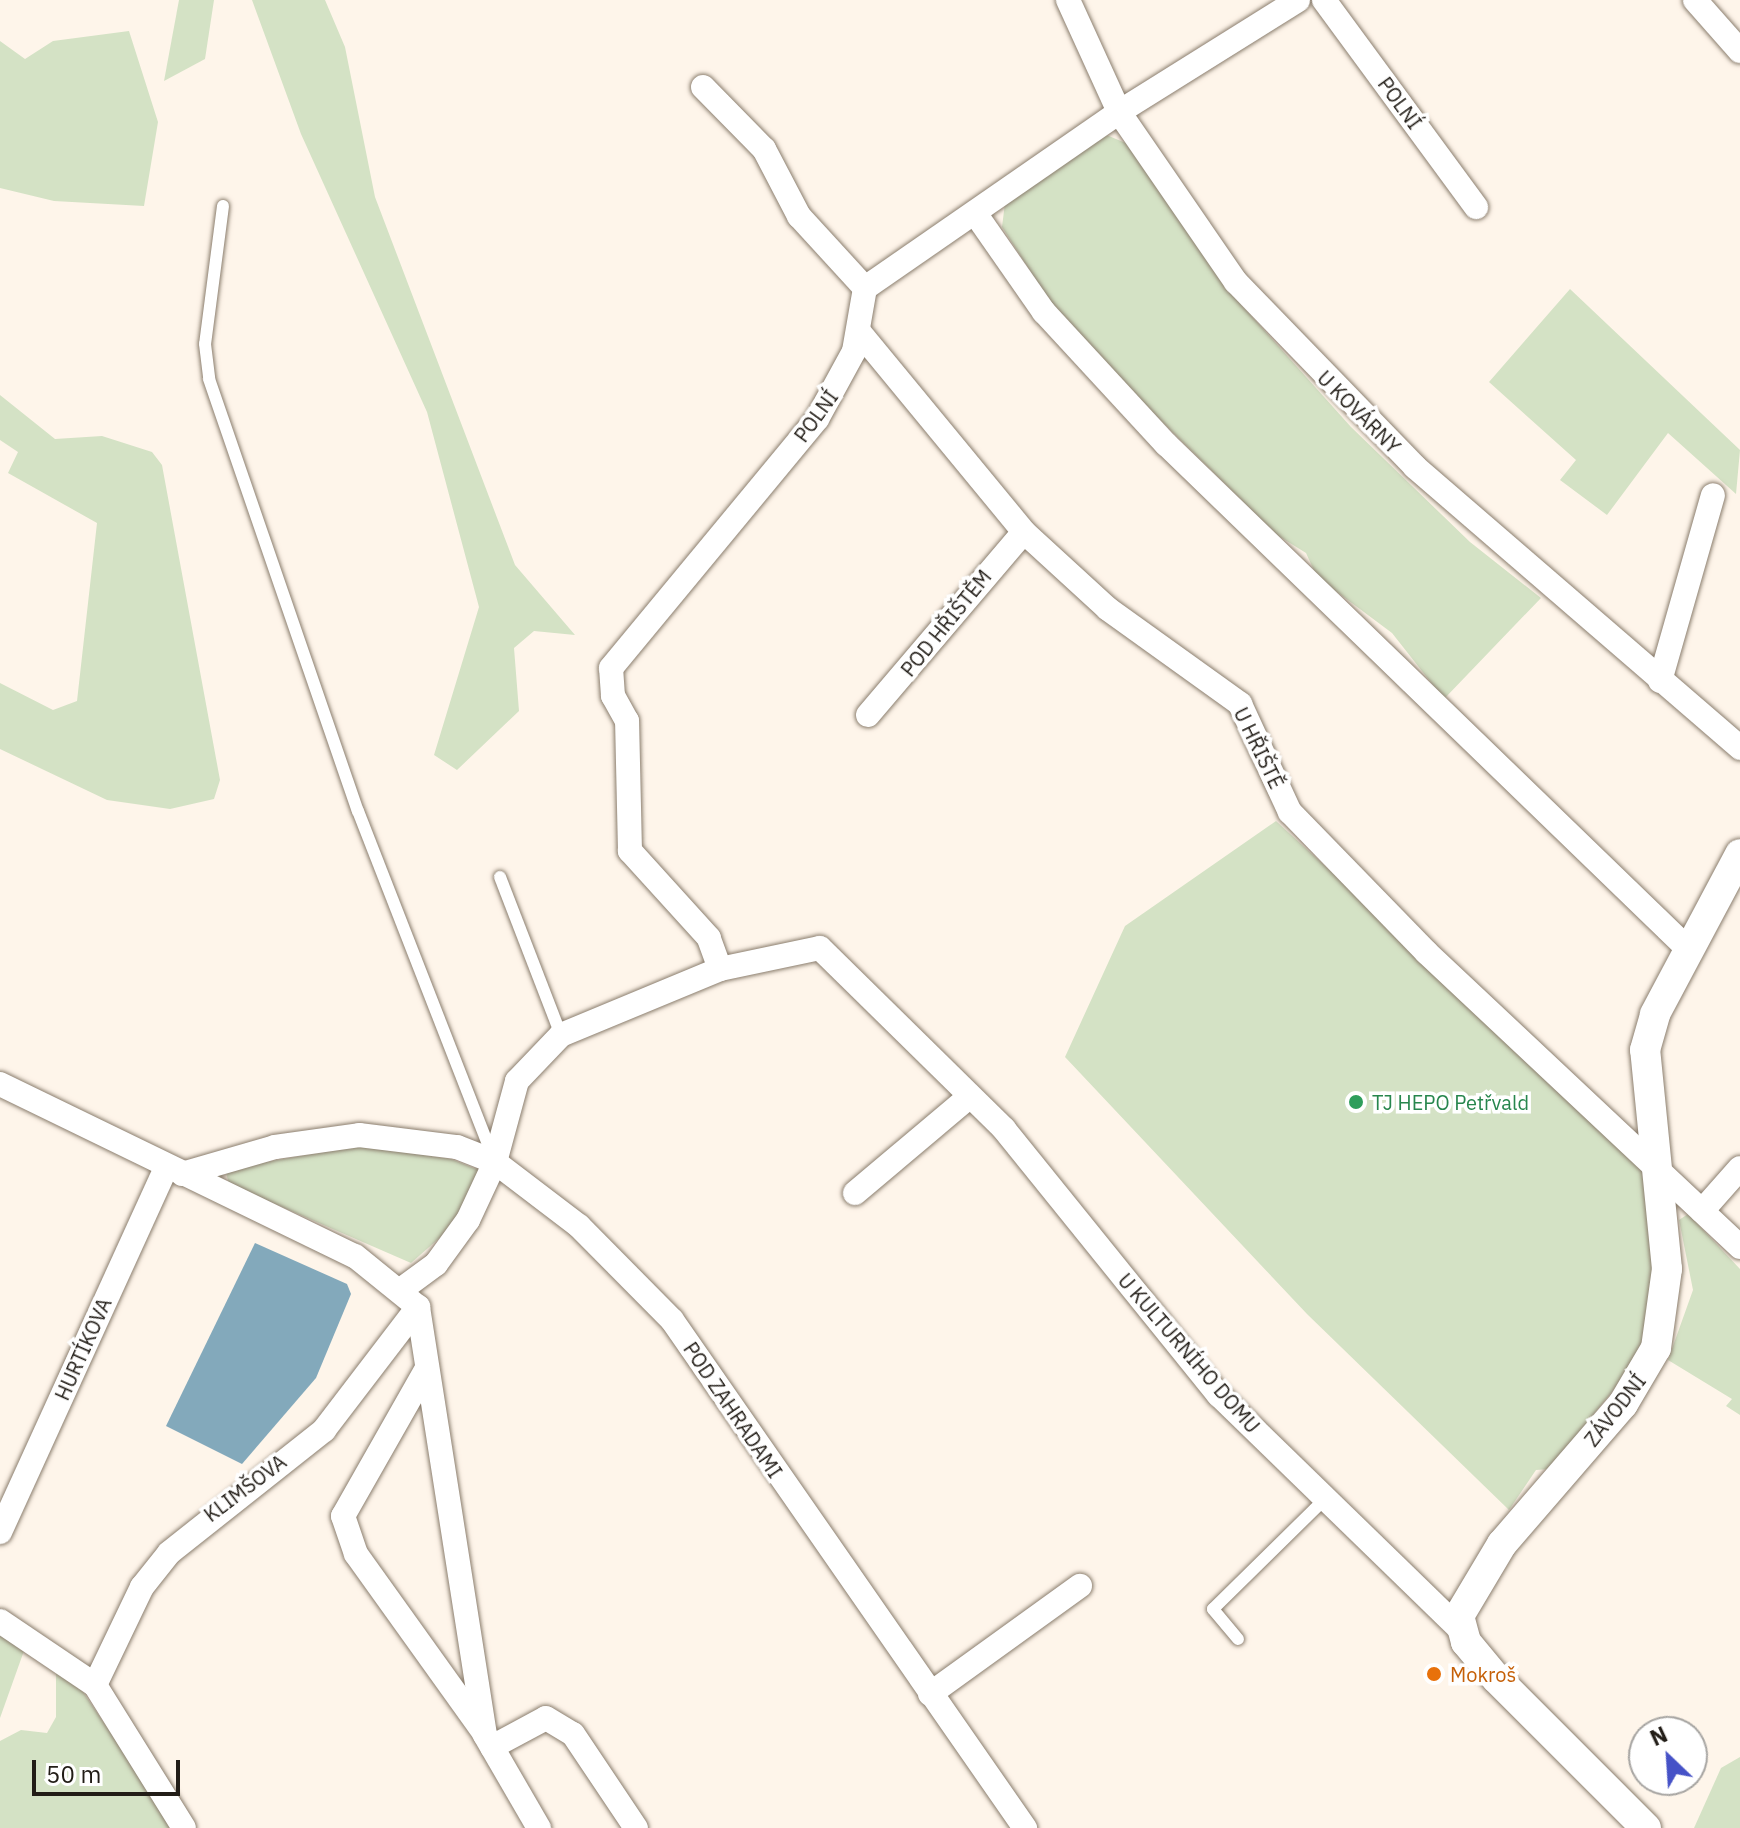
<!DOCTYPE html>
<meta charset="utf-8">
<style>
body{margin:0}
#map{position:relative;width:1740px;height:1828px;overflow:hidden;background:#fef5ea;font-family:"IBM Plex Sans",sans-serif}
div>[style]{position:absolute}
.green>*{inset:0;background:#d4e2c5}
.water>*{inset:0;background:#83a9bb}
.roads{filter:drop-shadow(0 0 2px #8a7d6d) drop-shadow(0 0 2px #8a7d6d)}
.service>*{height:12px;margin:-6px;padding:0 6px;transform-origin:6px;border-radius:6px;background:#fff}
.minor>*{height:24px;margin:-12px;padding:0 12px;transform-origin:12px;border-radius:12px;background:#fff}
.tertiary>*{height:30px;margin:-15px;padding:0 15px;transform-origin:15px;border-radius:15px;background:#fff}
.dots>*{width:22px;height:22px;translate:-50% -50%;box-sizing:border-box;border:4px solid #fff;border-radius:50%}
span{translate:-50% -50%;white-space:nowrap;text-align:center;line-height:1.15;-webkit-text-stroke:7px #fff;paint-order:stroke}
.street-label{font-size:20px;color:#221d17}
.leisure-label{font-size:20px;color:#27864d}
.left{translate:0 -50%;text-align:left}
.food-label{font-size:20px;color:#c56008}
.north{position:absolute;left:1628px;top:1716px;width:80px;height:80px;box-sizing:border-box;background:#fff;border:2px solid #a7a5a2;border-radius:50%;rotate:335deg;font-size:22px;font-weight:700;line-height:32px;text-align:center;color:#221d17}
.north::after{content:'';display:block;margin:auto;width:28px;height:36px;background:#4652c7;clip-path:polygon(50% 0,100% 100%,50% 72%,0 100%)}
.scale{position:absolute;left:32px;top:1760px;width:148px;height:36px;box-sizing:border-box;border:4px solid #221d17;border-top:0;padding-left:10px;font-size:24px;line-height:28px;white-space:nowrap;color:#221d17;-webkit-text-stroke:6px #fff;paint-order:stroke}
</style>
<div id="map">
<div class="green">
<div style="clip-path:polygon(179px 0,214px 0,205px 59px,164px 81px)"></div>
<div style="clip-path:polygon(252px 0,325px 0,345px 47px,375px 197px,515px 565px,575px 635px,534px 631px,514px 648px,519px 711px,457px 770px,434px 755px,479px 607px,427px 412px,301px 134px)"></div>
<div style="clip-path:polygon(129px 31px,158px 122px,144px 206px,54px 201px,0 188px,0 41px,25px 59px,53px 41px)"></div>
<div style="clip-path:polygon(1104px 134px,1128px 144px,1228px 290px,1351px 427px,1470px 542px,1541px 598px,1444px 699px,1392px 633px,1317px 577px,1306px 553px,1277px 535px,1127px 387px,1054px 308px,1002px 227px,1005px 203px)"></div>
<div style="clip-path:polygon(1570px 289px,1740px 450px,1736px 494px,1668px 433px,1607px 515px,1560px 480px,1576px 460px,1489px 382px)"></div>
<div style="clip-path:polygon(0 395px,55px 439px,102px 436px,152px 452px,162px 465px,220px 780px,214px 799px,170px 809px,107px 800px,0 749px,0 683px,53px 710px,77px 701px,97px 523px,8px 473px,18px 452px,0 440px)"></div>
<div style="clip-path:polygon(1276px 821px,1640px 1156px,1654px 1258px,1644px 1339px,1624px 1377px,1549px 1469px,1536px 1470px,1509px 1510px,1307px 1314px,1065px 1057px,1125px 926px)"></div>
<div style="clip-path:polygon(360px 1146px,451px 1159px,481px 1171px,461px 1219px,411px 1263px,229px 1184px,225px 1169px)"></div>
<div style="clip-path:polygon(1688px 1214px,1740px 1269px,1740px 1415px,1726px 1406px,1732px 1399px,1668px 1360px,1693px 1290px,1679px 1220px)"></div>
<div style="clip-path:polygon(0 1636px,25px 1648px,0 1718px)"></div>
<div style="clip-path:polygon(56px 1667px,83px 1692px,175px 1828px,0 1828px,0 1741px,21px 1730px,47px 1733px,56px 1717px)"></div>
<div style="clip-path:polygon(1740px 1757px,1740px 1828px,1694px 1828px,1721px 1768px)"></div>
</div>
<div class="water">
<div style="clip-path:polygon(255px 1243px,347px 1284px,351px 1294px,316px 1378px,242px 1464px,166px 1426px)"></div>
</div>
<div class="roads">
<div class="service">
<div style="left:223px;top:206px;width:139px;rotate:97.4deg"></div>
<div style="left:205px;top:344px;width:35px;rotate:83deg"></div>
<div style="left:209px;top:379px;width:457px;rotate:71deg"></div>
<div style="left:358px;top:811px;width:369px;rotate:68.7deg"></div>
<div style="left:500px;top:877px;width:169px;rotate:68.9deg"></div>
<div style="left:1238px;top:1639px;width:39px;rotate:-130deg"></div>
<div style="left:1213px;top:1609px;width:154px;rotate:-44.5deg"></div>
</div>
<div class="minor">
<div style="left:1068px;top:0;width:123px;rotate:65.5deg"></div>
<div style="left:1119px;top:112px;width:206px;rotate:55.5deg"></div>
<div style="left:1236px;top:282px;width:257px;rotate:45.9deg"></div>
<div style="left:1415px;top:467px;width:430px;rotate:40.8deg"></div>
<div style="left:1324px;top:0;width:257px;rotate:53.7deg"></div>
<div style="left:1695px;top:0;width:68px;rotate:48.6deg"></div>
<div style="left:703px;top:87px;width:87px;rotate:45.5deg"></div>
<div style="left:764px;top:149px;width:76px;rotate:62.4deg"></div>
<div style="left:799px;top:216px;width:98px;rotate:47.5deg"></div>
<div style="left:977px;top:216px;width:117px;rotate:55.1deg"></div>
<div style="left:1044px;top:312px;width:180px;rotate:47.3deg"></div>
<div style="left:1166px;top:444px;width:728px;rotate:44.05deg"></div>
<div style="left:860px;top:333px;width:258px;rotate:50.5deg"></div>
<div style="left:1024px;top:532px;width:114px;rotate:42.5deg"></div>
<div style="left:1108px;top:609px;width:163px;rotate:35.7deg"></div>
<div style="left:1240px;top:704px;width:119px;rotate:65.2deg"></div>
<div style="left:1290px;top:812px;width:195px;rotate:45.8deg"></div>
<div style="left:1426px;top:952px;width:431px;rotate:43.2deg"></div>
<div style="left:1660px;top:681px;width:193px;rotate:-74.1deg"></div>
<div style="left:868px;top:715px;width:240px;rotate:-49.6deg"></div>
<div style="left:720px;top:969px;width:33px;rotate:-110deg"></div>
<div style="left:709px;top:938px;width:118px;rotate:-132.2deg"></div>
<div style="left:630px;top:851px;width:130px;rotate:-91.3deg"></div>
<div style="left:627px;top:721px;width:29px;rotate:-119deg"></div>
<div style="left:613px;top:696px;width:28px;rotate:-94deg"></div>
<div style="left:611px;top:668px;width:323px;rotate:-50.4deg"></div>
<div style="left:817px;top:419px;width:77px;rotate:-61.4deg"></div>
<div style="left:854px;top:351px;width:64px;rotate:-80.1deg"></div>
<div style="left:865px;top:288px;width:309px;rotate:-34.7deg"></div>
<div style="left:1119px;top:112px;width:211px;rotate:-32deg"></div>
<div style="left:0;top:1084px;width:394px;rotate:25.9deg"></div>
<div style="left:355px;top:1256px;width:81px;rotate:39deg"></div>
<div style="left:418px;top:1307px;width:433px;rotate:81.1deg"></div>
<div style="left:485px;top:1735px;width:108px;rotate:59.9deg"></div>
<div style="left:182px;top:1174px;width:97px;rotate:-16.2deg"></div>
<div style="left:275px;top:1147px;width:85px;rotate:-8.1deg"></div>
<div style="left:359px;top:1135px;width:99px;rotate:7deg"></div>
<div style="left:457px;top:1147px;width:41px;rotate:21.5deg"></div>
<div style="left:495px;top:1162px;width:106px;rotate:37.3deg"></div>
<div style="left:579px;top:1226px;width:132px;rotate:45.3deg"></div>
<div style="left:672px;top:1320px;width:619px;rotate:55.21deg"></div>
<div style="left:855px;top:1193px;width:150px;rotate:-40.1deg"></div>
<div style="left:1702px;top:1211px;width:57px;rotate:-48.5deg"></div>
<div style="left:402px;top:1289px;width:42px;rotate:-36.3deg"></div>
<div style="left:436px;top:1264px;width:54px;rotate:-54deg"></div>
<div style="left:468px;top:1220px;width:64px;rotate:-65deg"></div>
<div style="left:495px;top:1162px;width:84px;rotate:-74.8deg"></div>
<div style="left:517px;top:1081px;width:64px;rotate:-46.3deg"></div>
<div style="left:561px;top:1035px;width:172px;rotate:-22.5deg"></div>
<div style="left:720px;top:969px;width:102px;rotate:-11.9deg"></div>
<div style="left:820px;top:948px;width:258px;rotate:44.5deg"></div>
<div style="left:1004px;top:1129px;width:342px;rotate:51.1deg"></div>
<div style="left:1219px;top:1395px;width:334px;rotate:44.2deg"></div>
<div style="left:426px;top:1370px;width:168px;rotate:119.6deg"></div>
<div style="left:343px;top:1516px;width:40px;rotate:71.1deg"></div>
<div style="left:356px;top:1554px;width:220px;rotate:54.4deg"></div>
<div style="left:0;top:1532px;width:401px;rotate:-65.5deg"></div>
<div style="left:0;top:1621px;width:115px;rotate:34deg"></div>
<div style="left:95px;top:1685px;width:168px;rotate:58.1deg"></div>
<div style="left:95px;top:1685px;width:109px;rotate:-64.4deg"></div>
<div style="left:142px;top:1587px;width:43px;rotate:-51.5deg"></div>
<div style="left:169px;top:1553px;width:198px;rotate:-38.4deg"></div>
<div style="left:324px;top:1430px;width:155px;rotate:-52.6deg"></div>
<div style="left:930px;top:1694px;width:185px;rotate:-35.8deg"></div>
<div style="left:492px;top:1747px;width:61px;rotate:-28.2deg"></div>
<div style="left:546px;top:1718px;width:31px;rotate:31deg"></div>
<div style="left:573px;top:1734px;width:113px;rotate:56.2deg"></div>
</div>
<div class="tertiary">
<div style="left:1646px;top:1828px;width:212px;rotate:-135deg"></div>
<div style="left:1496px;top:1678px;width:47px;rotate:-129.8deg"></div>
<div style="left:1466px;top:1642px;width:27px;rotate:-105deg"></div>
<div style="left:1459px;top:1616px;width:84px;rotate:-59.2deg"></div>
<div style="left:1502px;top:1544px;width:185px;rotate:-49.2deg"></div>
<div style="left:1623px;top:1404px;width:65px;rotate:-59.5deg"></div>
<div style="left:1656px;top:1348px;width:80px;rotate:-82.1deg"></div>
<div style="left:1667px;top:1269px;width:220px;rotate:-95.7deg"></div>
<div style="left:1645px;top:1050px;width:37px;rotate:-74deg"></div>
<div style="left:1655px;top:1014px;width:181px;rotate:-62deg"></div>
</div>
</div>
<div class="dots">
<div style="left:1356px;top:1102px;background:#2e9e5b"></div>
<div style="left:1434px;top:1674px;background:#e8710a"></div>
</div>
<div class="street-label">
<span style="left:1400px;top:103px;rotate:54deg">POLNÍ</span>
<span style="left:1359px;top:412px;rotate:45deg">U KOVÁRNY</span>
<span style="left:816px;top:416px;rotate:-54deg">POLNÍ</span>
<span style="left:946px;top:623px;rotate:-51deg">POD HŘIŠTĚM</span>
<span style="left:1259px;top:748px;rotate:64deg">U HŘIŠTĚ</span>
<span style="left:83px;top:1349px;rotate:-66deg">HURTÍKOVA</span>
<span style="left:1189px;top:1353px;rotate:49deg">U KULTURNÍHO DOMU</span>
<span style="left:733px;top:1410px;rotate:56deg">POD ZAHRADAMI</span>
<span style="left:1615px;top:1410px;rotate:-52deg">ZÁVODNÍ</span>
<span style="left:245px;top:1488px;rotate:-37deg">KLIMŠOVA</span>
</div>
<div class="leisure-label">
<span class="left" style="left:1372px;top:1102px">TJ HEPO Petřvald</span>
</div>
<div class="food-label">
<span class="left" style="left:1450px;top:1674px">Mokroš</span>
</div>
<div class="north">N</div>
<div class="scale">50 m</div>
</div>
